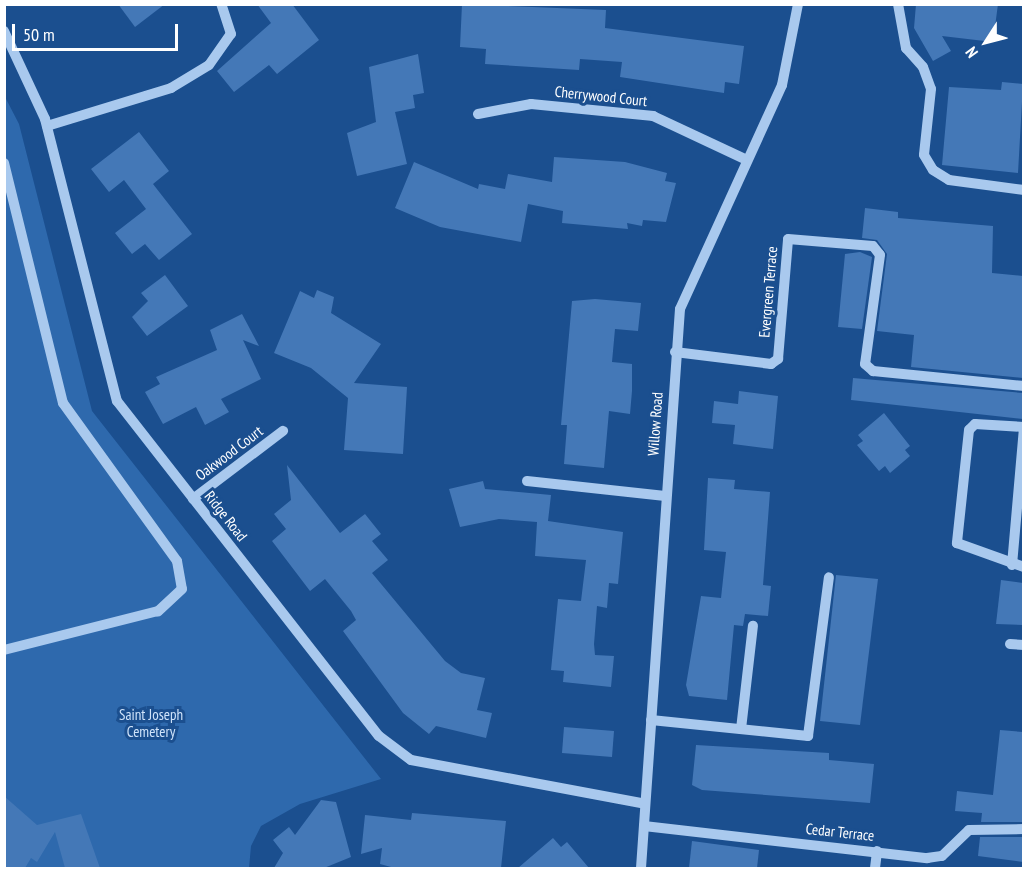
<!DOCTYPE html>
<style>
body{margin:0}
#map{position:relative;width:1028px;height:873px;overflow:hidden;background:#1b4f8f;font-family:"PT Sans Narrow",sans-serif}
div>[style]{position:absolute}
.green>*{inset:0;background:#2e69ad}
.building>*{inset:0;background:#4478b7}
.minor>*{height:10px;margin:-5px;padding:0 5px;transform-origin:5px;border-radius:5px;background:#a9c9ee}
span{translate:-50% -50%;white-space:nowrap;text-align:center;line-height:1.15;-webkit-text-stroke:6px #1b4f8f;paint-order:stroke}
.street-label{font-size:15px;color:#fff}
.park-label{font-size:15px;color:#cfe3fa}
.frame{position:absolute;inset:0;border:6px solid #fff;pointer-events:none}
.north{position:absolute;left:956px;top:12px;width:60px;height:60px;-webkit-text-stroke:4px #1b4f8f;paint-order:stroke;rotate:234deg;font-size:16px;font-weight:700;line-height:24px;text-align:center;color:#fff}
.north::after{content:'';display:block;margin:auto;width:21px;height:27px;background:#fff;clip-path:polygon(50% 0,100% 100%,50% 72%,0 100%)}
.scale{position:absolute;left:12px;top:24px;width:166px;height:27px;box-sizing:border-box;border:3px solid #fff;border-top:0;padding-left:8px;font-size:18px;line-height:21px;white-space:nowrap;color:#fff;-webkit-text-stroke:4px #1b4f8f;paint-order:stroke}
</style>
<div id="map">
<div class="green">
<div style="clip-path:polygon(4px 95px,19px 124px,92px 411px,381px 779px,300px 804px,261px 826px,251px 846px,249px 868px,5px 868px)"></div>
</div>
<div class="building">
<div style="clip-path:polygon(118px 4px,165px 4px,135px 27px)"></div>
<div style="clip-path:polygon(257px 4px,292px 4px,319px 40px,277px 74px,269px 65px,234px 92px,217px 71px,271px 23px)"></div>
<div style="clip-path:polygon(462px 4px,606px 10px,605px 28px,744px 46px,739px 84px,725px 82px,724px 93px,620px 77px,622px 62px,580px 59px,579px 70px,485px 64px,486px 49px,460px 47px)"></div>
<div style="clip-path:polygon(916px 4px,998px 4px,993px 42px,942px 36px,951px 51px,933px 61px,914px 28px)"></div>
<div style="clip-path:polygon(418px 54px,424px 93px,413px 95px,415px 108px,395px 112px,407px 164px,357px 176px,347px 133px,376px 122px,369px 67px)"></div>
<div style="clip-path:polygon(1002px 82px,1023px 84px,1018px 173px,942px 165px,949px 87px,1001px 90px)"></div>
<div style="clip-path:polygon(139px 132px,169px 171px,153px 184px,192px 234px,159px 260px,145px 244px,132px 254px,115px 233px,146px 209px,124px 180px,109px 192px,91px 169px)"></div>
<div style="clip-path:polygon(554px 157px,625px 162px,667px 173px,665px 181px,676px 183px,666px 222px,643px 220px,642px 226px,627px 223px,628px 229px,562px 223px,563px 211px,528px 204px,521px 242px,440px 227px,395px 208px,414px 162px,478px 189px,479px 184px,505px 189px,508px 174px,552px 182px)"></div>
<div style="clip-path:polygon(865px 208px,898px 212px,898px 218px,993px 226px,992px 273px,1023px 276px,1023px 378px,911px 367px,914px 335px,877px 331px,887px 254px,877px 240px,862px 238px)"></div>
<div style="clip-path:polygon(860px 252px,872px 257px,862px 329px,838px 327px,845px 254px)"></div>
<div style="clip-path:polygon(165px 275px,188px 306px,147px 336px,132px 317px,148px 301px,141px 293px)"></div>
<div style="clip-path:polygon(317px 290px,334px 297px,331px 313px,381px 344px,354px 383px,407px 387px,403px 454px,344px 450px,348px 398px,311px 368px,274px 353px,300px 291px,314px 298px)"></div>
<div style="clip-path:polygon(595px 299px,641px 303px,638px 331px,615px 329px,612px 362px,632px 364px,632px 391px,630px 414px,609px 411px,604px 468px,564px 464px,567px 425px,561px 425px,572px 301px)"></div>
<div style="clip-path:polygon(242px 314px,259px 346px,243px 340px,261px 379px,221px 399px,229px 412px,205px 425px,196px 407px,163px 424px,145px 392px,160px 384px,156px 377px,217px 350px,210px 330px)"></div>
<div style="clip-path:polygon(853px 378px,1023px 393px,1023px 419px,851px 400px)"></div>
<div style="clip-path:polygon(739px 391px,778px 396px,773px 449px,733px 444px,735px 425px,712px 423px,714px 401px,738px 404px)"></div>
<div style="clip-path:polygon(884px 413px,910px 446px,905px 450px,910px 456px,890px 473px,885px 466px,879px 471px,857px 445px,863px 441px,858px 435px)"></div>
<div style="clip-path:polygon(287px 465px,340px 533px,365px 514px,381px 534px,372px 541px,388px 560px,372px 573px,445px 661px,461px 673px,485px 678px,477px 710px,492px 713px,486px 738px,436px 726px,429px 734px,403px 713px,343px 631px,356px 620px,351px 611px,325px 579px,310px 591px,272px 541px,286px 529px,274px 514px,291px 500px)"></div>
<div style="clip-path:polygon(708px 478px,735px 480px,734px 489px,770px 492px,763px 585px,771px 586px,768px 616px,745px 614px,743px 626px,734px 625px,727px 700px,689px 696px,686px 685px,701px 596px,721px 598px,726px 552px,704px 550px)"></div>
<div style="clip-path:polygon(483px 481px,485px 489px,551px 495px,548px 521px,623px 532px,618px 584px,609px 583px,607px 608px,597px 606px,594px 644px,595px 655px,614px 656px,611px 687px,563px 682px,564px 671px,551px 670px,558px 599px,581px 601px,586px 560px,535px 556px,537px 522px,499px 519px,460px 527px,449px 489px)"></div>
<div style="clip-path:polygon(836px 575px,878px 579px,860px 725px,820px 721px)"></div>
<div style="clip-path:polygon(1001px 580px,1023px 583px,1023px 625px,996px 624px)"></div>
<div style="clip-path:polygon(564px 727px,614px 731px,612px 757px,562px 753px)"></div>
<div style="clip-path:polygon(1000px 730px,1023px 732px,1023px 822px,981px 822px,982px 813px,955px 811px,957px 791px,993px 795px)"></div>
<div style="clip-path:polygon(696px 745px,829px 753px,829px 760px,874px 764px,870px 803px,702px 790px,692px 785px)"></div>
<div style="clip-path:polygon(4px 796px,37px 825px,81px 814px,100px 868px,65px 868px,55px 832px,37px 862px,31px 858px,25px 868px,4px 868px)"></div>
<div style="clip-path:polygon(321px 800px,336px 802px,351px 857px,324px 868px,274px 868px,283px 853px,273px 840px,289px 827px,295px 835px)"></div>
<div style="clip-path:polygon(412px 813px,506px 821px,501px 868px,391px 867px,380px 864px,382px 848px,361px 854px,365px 815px,411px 820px)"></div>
<div style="clip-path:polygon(980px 837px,1023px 837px,1023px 862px,978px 856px)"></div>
<div style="clip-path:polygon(553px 838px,561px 847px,567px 842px,589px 868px,518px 868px)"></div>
<div style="clip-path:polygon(692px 841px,759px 850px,757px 868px,689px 868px)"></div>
</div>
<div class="minor">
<div style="left:898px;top:4px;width:45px;rotate:79.7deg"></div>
<div style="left:906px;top:48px;width:25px;rotate:48deg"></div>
<div style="left:923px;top:67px;width:23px;rotate:70deg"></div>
<div style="left:931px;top:89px;width:66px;rotate:96.1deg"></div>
<div style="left:924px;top:155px;width:17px;rotate:59deg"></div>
<div style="left:933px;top:170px;width:19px;rotate:32deg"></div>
<div style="left:949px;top:180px;width:76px;rotate:7.6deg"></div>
<div style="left:4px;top:31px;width:97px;rotate:65deg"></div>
<div style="left:45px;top:119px;width:291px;rotate:75.7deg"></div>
<div style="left:117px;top:401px;width:425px;rotate:52deg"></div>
<div style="left:379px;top:736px;width:40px;rotate:37deg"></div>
<div style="left:411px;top:760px;width:238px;rotate:10.6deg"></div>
<div style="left:478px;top:114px;width:54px;rotate:-10.7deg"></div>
<div style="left:531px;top:104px;width:123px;rotate:5.6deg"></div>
<div style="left:653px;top:116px;width:104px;rotate:25.1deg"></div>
<div style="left:47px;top:126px;width:130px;rotate:-17deg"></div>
<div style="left:171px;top:88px;width:44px;rotate:-31.2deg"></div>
<div style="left:209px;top:65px;width:38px;rotate:-55deg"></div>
<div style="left:231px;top:34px;width:32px;rotate:-108deg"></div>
<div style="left:4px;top:163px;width:247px;rotate:76.2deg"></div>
<div style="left:63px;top:403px;width:195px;rotate:54.2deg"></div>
<div style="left:177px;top:561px;width:28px;rotate:80deg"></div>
<div style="left:182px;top:589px;width:33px;rotate:137deg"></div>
<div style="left:158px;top:611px;width:159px;rotate:165.8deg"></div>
<div style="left:675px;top:352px;width:97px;rotate:7.1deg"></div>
<div style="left:771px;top:364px;width:9px;rotate:-36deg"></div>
<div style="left:778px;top:359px;width:120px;rotate:-85.2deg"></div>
<div style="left:788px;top:239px;width:85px;rotate:4.7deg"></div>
<div style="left:873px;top:246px;width:11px;rotate:52deg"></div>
<div style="left:880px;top:255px;width:110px;rotate:97.8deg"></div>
<div style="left:865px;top:364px;width:11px;rotate:41deg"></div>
<div style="left:873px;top:371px;width:152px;rotate:5.7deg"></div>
<div style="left:1024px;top:427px;width:49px;rotate:-176.5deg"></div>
<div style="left:975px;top:424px;width:8px;rotate:135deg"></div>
<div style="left:969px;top:430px;width:114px;rotate:96.1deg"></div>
<div style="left:957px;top:543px;width:71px;rotate:19.7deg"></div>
<div style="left:527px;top:481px;width:139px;rotate:6.2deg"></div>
<div style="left:193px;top:499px;width:113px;rotate:-37.1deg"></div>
<div style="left:1012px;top:565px;width:138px;rotate:-85deg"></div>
<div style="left:1010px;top:644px;width:14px;rotate:4deg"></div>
<div style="left:651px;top:720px;width:158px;rotate:5.8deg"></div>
<div style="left:808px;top:736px;width:160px;rotate:-82.5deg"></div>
<div style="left:741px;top:729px;width:104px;rotate:-83.4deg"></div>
<div style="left:644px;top:826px;width:285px;rotate:6.5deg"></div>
<div style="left:927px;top:858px;width:15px;rotate:-8deg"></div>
<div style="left:942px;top:856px;width:37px;rotate:-44deg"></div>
<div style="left:969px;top:830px;width:55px;rotate:-1deg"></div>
<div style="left:641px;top:868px;width:560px;rotate:-86.01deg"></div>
<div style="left:680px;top:309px;width:246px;rotate:-65.5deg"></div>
<div style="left:782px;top:85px;width:83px;rotate:-78.8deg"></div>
<div style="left:875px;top:868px;width:17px;rotate:-83deg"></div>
</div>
<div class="street-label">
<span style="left:601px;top:96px;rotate:6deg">Cherrywood Court</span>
<span style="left:768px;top:292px;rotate:-85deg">Evergreen Terrace</span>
<span style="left:655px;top:424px;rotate:-86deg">Willow Road</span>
<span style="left:229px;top:453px;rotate:-37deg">Oakwood Court</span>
<span style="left:226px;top:516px;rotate:52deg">Ridge Road</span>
<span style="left:840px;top:832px;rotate:6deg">Cedar Terrace</span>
</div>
<div class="park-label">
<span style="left:151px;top:723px">Saint Joseph<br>Cemetery</span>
</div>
<div class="frame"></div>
<div class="north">N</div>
<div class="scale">50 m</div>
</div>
